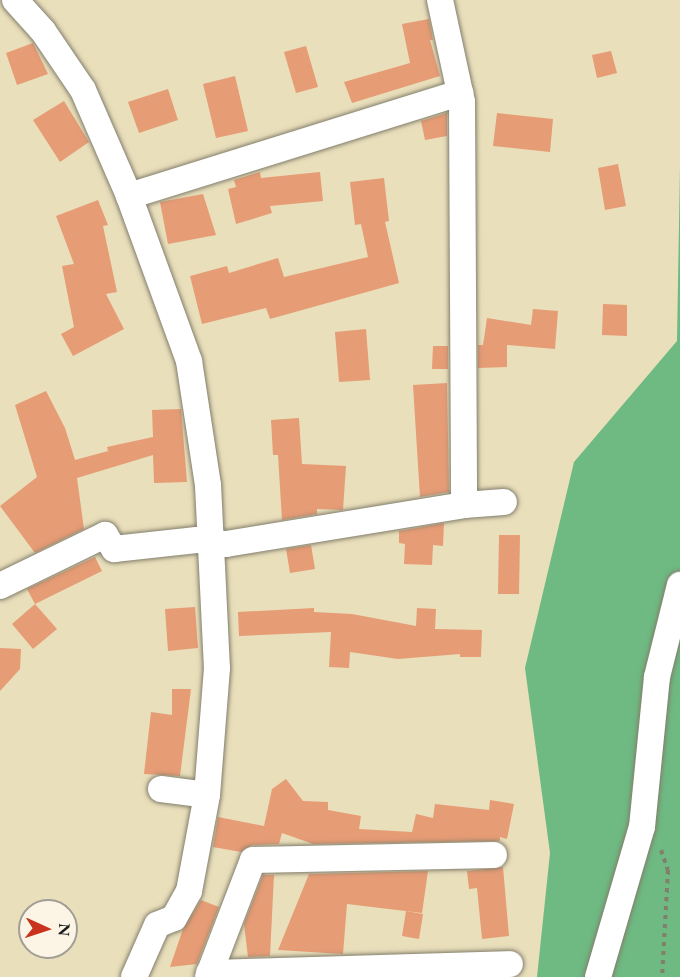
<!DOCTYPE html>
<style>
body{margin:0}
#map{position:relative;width:680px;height:977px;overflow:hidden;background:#e9dfbb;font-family:"EB Garamond",serif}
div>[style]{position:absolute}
.forest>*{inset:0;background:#6eba82}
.building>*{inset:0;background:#e69c75}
.path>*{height:4px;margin-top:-2px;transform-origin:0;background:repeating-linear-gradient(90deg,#827e6c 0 4.5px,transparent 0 9px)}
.roads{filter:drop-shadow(0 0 2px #827e6c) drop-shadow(0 0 2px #827e6c)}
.minor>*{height:26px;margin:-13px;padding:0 13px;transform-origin:13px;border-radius:13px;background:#fff}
span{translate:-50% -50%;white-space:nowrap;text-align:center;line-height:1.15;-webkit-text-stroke:5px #fcf5e5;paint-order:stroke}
.north{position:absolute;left:18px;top:899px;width:60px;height:60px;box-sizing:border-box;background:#fcf5e5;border:2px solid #a29e95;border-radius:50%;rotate:93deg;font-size:16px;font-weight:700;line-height:24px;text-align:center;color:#1c1c1c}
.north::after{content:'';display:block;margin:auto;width:21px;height:27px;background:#c8321e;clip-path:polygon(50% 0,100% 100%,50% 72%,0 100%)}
</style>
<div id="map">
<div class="forest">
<div style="clip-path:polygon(680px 166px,680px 977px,537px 977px,550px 853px,525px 668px,574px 462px,677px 341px)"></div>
</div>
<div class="building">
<div style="clip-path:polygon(429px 19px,433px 40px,430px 40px,440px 76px,352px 103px,344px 82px,410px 63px,402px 24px)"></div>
<div style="clip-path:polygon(33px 43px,48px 74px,17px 85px,6px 53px)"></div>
<div style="clip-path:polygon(306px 46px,318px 87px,296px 93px,284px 52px)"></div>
<div style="clip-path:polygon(611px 51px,617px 73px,597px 78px,592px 55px)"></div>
<div style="clip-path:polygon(235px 76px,248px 131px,216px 138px,203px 84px)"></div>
<div style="clip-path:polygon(168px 89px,178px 120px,139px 133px,128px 102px)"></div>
<div style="clip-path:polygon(64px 101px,89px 142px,60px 162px,33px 120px)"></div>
<div style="clip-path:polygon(447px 113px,447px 136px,425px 140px,421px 121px)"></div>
<div style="clip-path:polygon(497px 113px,553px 119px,550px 152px,493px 146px)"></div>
<div style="clip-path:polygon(618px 164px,626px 206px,605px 210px,598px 168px)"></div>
<div style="clip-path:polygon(260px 172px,261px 178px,320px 172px,323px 201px,270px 206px,272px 213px,236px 224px,228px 189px,236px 187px,234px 180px)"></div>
<div style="clip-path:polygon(384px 178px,389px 221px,385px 222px,399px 283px,270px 319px,266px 308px,202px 324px,190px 276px,227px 266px,229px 273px,278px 258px,284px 277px,368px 257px,361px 224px,355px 225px,350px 182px)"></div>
<div style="clip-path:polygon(203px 194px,216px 235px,168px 244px,160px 202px)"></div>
<div style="clip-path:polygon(98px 200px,108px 225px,103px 226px,117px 292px,106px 294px,124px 329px,73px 356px,61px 334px,74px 327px,62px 266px,74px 264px,56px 216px)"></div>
<div style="clip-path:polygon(603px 304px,627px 305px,627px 336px,602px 335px)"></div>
<div style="clip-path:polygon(533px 309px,558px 311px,555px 349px,507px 345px,507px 367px,478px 368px,478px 345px,483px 345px,487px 318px,531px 325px)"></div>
<div style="clip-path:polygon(366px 329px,370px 380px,339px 382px,335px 332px)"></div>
<div style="clip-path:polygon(433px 346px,448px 346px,448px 369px,432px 369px)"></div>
<div style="clip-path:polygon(447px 383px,449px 492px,420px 497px,413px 385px)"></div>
<div style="clip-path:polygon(46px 391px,65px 428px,75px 460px,108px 451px,111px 462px,107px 447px,153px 437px,152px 410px,181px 409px,187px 482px,154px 483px,153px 455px,77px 478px,84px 529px,35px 553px,0 506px,37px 477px,15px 405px)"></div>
<div style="clip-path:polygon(299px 418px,302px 464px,346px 466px,343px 510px,317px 509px,317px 514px,282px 520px,278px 455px,273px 455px,271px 420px)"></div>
<div style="clip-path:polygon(444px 523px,443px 546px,433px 545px,432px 565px,404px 564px,405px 544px,399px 543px,399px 531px)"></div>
<div style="clip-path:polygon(499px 535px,520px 535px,519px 594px,498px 594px)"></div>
<div style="clip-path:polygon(311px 545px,315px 569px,290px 573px,286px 549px)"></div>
<div style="clip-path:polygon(95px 557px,102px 571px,35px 604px,57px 629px,33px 649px,12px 624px,35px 604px,27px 589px)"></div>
<div style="clip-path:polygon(195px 607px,198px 648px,168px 651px,165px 609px)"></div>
<div style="clip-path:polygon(314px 608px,314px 612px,352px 614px,416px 626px,417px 608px,436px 609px,435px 629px,482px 630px,481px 657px,460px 657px,460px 654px,398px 659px,350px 652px,349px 668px,329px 667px,331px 632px,239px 636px,238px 612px)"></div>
<div style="clip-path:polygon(0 648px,21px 649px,20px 669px,0 691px)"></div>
<div style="clip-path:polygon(172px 689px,191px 689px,180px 776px,144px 774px,151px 712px,172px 715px)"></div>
<div style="clip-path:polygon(286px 779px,303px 801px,328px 802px,328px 810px,361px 816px,359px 829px,412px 832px,416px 814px,433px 818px,435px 804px,489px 810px,490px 800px,514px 804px,507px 839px,500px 837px,500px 841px,313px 844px,282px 833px,279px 844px,252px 845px,241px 852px,213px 847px,218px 817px,264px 826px,272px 789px)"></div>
<div style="clip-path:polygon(503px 867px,509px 936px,482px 939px,477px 888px,469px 889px,467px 871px)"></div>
<div style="clip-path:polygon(428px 871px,422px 913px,347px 904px,343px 954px,278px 950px,309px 874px)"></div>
<div style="clip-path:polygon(263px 875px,274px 875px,270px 956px,248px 957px,244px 924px)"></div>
<div style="clip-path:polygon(201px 900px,219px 907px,197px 964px,170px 967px,183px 929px)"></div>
<div style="clip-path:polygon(406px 911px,423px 914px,419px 939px,402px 936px)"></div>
</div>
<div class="path">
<div style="left:661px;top:850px;width:21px;rotate:71deg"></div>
<div style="left:668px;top:870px;width:107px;rotate:93.2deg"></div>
</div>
<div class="roads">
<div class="minor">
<div style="left:15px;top:0;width:42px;rotate:47.9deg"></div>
<div style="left:43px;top:31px;width:71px;rotate:55.9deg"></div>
<div style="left:83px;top:90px;width:116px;rotate:66.5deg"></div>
<div style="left:129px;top:196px;width:176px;rotate:70deg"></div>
<div style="left:189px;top:361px;width:125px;rotate:81.3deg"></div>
<div style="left:208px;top:485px;width:183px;rotate:87.2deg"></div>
<div style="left:217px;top:668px;width:127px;rotate:94.5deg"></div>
<div style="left:207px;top:795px;width:98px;rotate:100.6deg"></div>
<div style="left:189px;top:891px;width:31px;rotate:119deg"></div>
<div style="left:174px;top:918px;width:18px;rotate:158deg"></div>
<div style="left:157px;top:925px;width:57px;rotate:113.9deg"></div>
<div style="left:440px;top:0;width:104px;rotate:77.8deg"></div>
<div style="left:462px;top:102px;width:403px;rotate:89.7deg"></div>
<div style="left:129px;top:196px;width:347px;rotate:-17.3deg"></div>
<div style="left:0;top:586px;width:117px;rotate:-25.9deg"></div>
<div style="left:105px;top:535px;width:17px;rotate:57deg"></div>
<div style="left:114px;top:549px;width:83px;rotate:-6.2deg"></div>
<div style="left:197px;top:540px;width:29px;rotate:8deg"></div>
<div style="left:226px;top:544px;width:241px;rotate:-9.3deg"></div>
<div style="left:464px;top:505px;width:40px;rotate:-4.3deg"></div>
<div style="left:161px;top:789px;width:46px;rotate:7.4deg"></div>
<div style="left:209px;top:973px;width:301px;rotate:-1.7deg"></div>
<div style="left:208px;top:977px;width:125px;rotate:-69deg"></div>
<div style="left:253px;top:860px;width:241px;rotate:-1.2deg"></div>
<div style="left:598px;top:977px;width:156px;rotate:-73.7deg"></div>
<div style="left:642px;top:827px;width:151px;rotate:-84.3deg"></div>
<div style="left:657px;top:677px;width:95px;rotate:-76deg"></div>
</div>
</div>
<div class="north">N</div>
</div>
